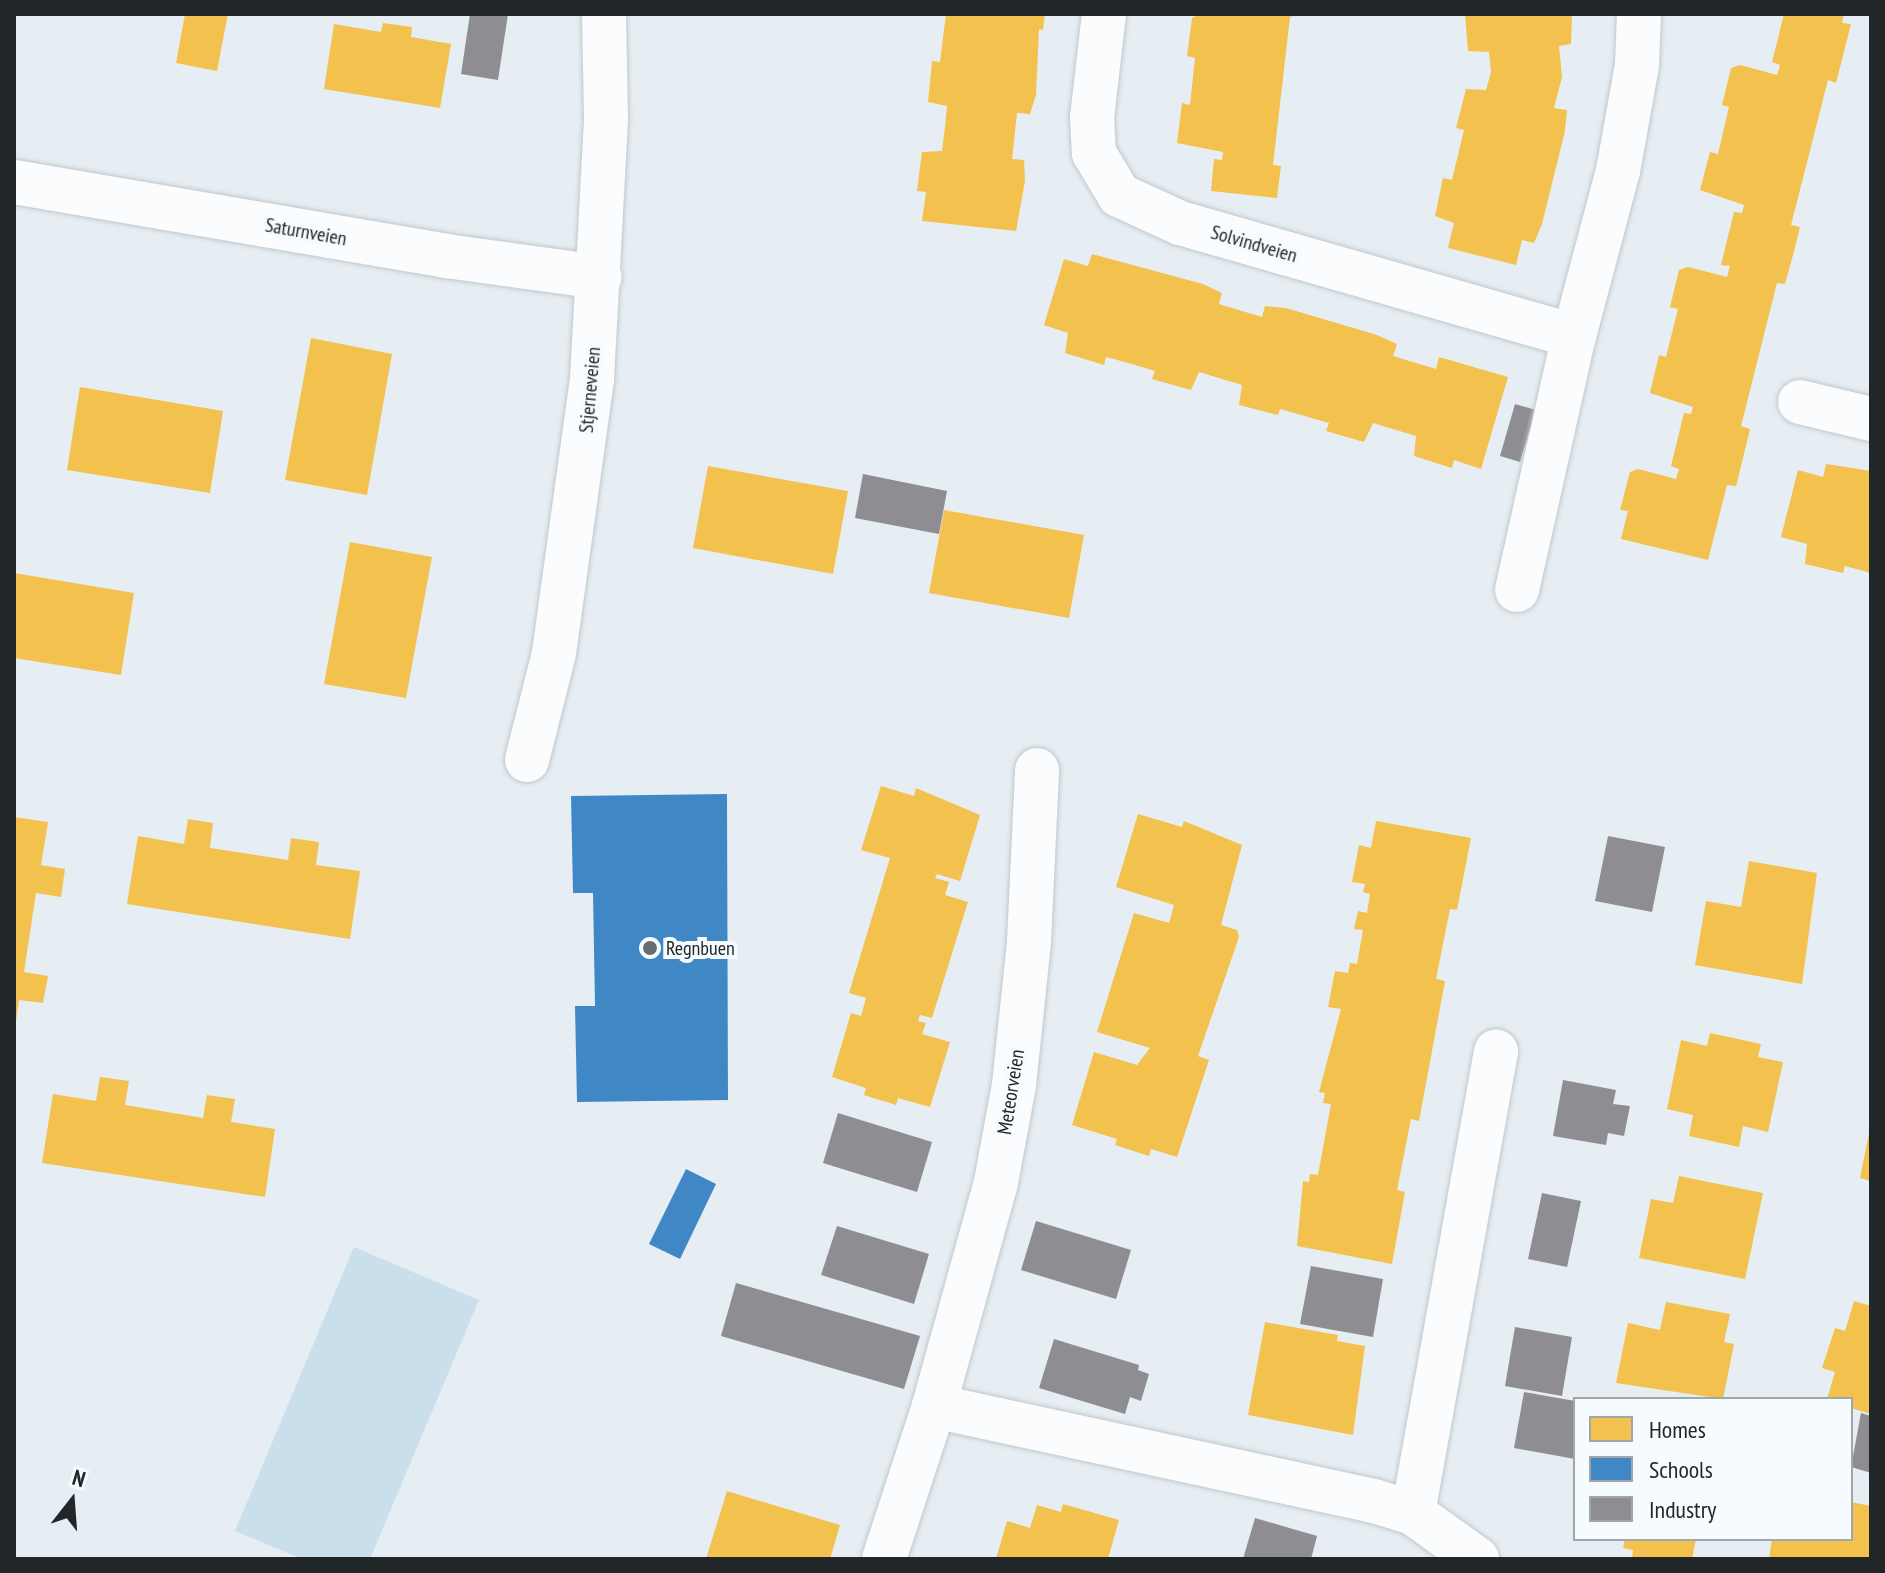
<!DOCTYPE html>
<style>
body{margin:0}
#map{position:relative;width:1885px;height:1573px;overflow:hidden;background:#e6eef3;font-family:"PT Sans Narrow",sans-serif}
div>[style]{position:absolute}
.green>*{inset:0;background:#cadfec}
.homes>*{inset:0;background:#f2c14e}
.schools>*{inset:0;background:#3f88c5}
.industry>*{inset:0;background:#8d8d92}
.roads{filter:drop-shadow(0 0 2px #c2c8cc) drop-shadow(0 0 2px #c2c8cc)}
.street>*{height:44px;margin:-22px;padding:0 22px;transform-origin:22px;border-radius:22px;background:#fbfcfd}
.dots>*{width:22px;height:22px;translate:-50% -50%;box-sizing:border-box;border:4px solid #f5fbff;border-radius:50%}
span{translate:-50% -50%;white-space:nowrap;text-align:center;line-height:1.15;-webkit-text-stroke:8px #f5fbff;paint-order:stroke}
.street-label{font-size:20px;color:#212629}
.poi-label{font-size:20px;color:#212629}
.left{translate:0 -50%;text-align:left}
.frame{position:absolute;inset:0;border:16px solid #212629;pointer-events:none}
.legend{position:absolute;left:1573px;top:1397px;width:280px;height:144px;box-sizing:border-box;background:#f5fbff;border:2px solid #a0a6a9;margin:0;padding:10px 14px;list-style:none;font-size:24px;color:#212629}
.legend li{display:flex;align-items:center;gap:16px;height:40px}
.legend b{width:40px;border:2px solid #a0a6a9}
.north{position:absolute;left:32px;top:1461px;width:80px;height:80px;-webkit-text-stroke:6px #f5fbff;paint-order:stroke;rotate:17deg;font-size:22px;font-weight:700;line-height:32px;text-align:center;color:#212629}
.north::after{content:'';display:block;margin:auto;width:28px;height:36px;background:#212629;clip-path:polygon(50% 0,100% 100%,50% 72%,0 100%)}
</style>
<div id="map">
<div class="green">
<div style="clip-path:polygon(354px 1247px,479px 1300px,370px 1559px,302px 1559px,235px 1531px)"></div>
</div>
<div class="homes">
<div style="clip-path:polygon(185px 14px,228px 14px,217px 71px,176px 63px)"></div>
<div style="clip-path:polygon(946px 14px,1045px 14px,1043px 30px,1039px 29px,1036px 95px,1030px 114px,1017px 113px,1012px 159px,1024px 160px,1025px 181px,1016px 231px,922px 221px,926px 192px,917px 191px,922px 152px,942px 151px,945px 127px,947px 106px,928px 102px,932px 61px,940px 62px)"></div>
<div style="clip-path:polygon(1200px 14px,1299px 14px,1290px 17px,1273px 165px,1281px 166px,1277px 198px,1211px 191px,1214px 159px,1222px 160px,1223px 152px,1177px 143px,1182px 103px,1190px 105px,1195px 58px,1187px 56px,1192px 18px)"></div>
<div style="clip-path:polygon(1465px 14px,1572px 14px,1571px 44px,1559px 46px,1562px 77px,1554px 108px,1567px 110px,1565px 131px,1542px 224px,1534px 243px,1522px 240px,1516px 265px,1448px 248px,1454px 223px,1435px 216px,1443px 178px,1452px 180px,1464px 130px,1456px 128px,1466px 89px,1486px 90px,1491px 72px,1489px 52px,1468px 51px)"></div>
<div style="clip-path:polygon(1784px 14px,1844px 14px,1842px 23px,1851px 24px,1836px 83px,1828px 80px,1791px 225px,1800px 227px,1793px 255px,1785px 284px,1777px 283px,1741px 426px,1750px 429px,1743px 458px,1736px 486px,1727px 485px,1708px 560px,1621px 539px,1628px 511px,1620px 510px,1630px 472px,1638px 469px,1676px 479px,1679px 469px,1671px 466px,1684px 413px,1691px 414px,1693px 407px,1650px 393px,1659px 355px,1666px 357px,1678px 309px,1670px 307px,1679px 270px,1688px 267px,1727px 277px,1730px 266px,1721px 265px,1734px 212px,1742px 213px,1744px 205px,1700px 190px,1710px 152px,1718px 154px,1729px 107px,1722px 105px,1731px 68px,1740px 65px,1777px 75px,1780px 65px,1772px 62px)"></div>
<div style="clip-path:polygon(383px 23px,412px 27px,411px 37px,451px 44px,440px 108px,324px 89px,334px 24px,381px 32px)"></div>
<div style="clip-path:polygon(1092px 254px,1203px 284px,1222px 293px,1219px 304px,1242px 311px,1262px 317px,1265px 306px,1286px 308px,1377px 335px,1397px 344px,1393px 356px,1436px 369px,1439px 357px,1508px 377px,1481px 469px,1454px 460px,1452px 468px,1414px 456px,1416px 436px,1373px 423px,1364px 442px,1326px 431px,1329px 423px,1280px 409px,1278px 415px,1239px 405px,1242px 385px,1199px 372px,1191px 390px,1152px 379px,1155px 371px,1132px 364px,1106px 357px,1104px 365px,1065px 353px,1068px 333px,1044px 325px,1064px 259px,1088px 266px)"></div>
<div style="clip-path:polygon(311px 338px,392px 354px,367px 495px,285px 480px)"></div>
<div style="clip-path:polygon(80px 387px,223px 411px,210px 493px,67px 470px)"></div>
<div style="clip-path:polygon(1826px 464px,1871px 471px,1871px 573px,1845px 566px,1843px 573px,1805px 564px,1807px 544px,1781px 537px,1798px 470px,1823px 477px)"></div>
<div style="clip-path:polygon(708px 466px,848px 491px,833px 574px,693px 548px)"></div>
<div style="clip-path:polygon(944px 510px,1084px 535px,1069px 618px,929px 593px)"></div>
<div style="clip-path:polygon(350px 542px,432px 557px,406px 698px,324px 684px)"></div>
<div style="clip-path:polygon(14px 573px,134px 593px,121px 675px,14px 658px)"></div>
<div style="clip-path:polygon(881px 786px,914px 796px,916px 788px,980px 815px,960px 881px,937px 874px,935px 878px,949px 882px,945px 895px,968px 902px,932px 1018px,920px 1015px,918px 1021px,926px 1023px,922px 1034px,950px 1042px,930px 1107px,898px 1098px,896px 1105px,864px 1095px,866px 1088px,832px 1077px,851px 1013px,861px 1016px,866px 998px,849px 993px,890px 858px,861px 850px)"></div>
<div style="clip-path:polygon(1138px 814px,1182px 827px,1184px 821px,1242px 845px,1221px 925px,1237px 930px,1239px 937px,1198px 1056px,1209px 1060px,1177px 1157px,1151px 1149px,1149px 1156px,1115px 1145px,1117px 1139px,1072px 1125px,1094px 1052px,1137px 1065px,1150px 1048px,1097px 1032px,1134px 913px,1169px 923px,1174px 905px,1116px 887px)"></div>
<div style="clip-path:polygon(14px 817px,48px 822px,41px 865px,65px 869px,61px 897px,36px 893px,24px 972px,48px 976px,43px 1003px,19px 1000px,16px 1021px)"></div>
<div style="clip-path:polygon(188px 819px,213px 823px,210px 848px,288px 860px,291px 838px,319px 842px,316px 865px,360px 871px,350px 939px,127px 904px,138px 836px,184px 844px)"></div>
<div style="clip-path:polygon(1376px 821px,1471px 838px,1457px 910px,1450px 909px,1436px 979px,1445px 981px,1419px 1121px,1411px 1119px,1397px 1190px,1405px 1192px,1392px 1264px,1297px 1246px,1303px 1181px,1309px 1182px,1310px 1174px,1318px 1175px,1331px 1104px,1323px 1103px,1325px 1093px,1319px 1092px,1341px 1009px,1328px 1007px,1335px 971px,1348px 973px,1350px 963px,1357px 964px,1363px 930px,1354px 929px,1358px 911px,1367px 913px,1370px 894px,1363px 892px,1365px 884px,1352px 882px,1359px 845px,1371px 848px)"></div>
<div style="clip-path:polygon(1749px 861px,1817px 873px,1802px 984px,1695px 965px,1706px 901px,1741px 907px)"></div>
<div style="clip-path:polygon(1710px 1033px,1761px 1044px,1758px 1057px,1783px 1062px,1768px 1132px,1743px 1126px,1739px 1147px,1689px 1136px,1693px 1115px,1667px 1109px,1681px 1040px,1707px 1046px)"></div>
<div style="clip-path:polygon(100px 1077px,129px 1081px,125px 1105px,203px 1118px,207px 1095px,235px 1099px,231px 1122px,275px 1129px,265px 1197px,42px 1163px,53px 1094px,96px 1101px)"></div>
<div style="clip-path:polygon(1870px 1128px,1871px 1128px,1871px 1181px,1860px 1178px)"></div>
<div style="clip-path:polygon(1679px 1176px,1763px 1193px,1745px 1279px,1639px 1258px,1651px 1199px,1673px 1203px)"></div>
<div style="clip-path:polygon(1854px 1301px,1871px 1306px,1871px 1414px,1851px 1408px,1851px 1399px,1827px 1399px,1835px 1372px,1822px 1368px,1835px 1328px,1845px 1331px)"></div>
<div style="clip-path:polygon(1666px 1302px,1730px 1314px,1724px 1342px,1734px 1344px,1723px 1399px,1616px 1383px,1628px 1323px,1660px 1330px)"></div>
<div style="clip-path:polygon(1265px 1322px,1338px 1335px,1337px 1341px,1365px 1346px,1353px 1435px,1248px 1415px)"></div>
<div style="clip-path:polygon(727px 1491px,840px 1525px,830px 1559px,706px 1559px)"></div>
<div style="clip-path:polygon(1851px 1502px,1871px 1506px,1871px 1559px,1769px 1559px,1772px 1539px,1851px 1539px)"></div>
<div style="clip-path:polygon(1063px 1504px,1119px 1520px,1108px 1559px,996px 1559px,1007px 1521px,1030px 1528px,1037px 1505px,1061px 1512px)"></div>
<div style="clip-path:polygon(1625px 1539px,1696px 1539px,1692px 1559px,1632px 1559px,1633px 1550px,1623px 1548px)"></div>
</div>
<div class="schools">
<div style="clip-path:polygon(727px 794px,728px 1100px,577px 1102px,575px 1006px,595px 1006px,593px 893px,573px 893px,571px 796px)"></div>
<div style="clip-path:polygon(686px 1169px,716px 1184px,680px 1259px,649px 1244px)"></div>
</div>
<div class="industry">
<div style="clip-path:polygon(470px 14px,508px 14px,498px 80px,461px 74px)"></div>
<div style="clip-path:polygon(1515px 404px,1536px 410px,1520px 462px,1500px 456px)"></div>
<div style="clip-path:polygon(863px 474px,947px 491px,939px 534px,855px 518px)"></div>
<div style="clip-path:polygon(1608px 836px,1665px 847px,1652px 912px,1595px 901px)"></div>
<div style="clip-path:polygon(1563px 1080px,1616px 1090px,1613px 1104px,1630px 1106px,1624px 1136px,1608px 1133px,1606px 1145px,1553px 1136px)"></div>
<div style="clip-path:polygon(838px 1113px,932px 1142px,917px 1192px,823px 1163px)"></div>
<div style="clip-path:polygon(1542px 1193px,1581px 1201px,1567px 1267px,1528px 1259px)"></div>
<div style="clip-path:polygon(1036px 1221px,1131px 1250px,1116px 1299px,1021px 1270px)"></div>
<div style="clip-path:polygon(837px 1226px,929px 1254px,914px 1304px,821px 1275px)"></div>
<div style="clip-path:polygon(1311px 1266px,1383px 1279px,1373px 1337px,1300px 1324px)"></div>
<div style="clip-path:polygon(736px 1283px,920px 1336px,904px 1389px,721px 1336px)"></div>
<div style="clip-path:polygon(1515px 1327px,1572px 1337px,1562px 1396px,1505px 1386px)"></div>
<div style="clip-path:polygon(1054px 1339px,1139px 1365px,1138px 1370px,1149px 1374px,1141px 1401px,1130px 1397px,1125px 1414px,1039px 1388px)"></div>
<div style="clip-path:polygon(1524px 1392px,1575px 1401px,1575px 1459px,1514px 1448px)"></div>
<div style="clip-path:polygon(1861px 1413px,1871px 1416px,1871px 1473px,1851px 1467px)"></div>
<div style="clip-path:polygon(1255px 1518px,1317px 1536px,1311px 1559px,1243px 1559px)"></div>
</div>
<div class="roads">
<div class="street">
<div style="left:1104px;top:14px;width:104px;rotate:96.6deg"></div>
<div style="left:1092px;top:117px;width:36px;rotate:87deg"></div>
<div style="left:1094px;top:153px;width:49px;rotate:59.2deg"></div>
<div style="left:1119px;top:195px;width:67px;rotate:24.7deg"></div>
<div style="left:1180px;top:223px;width:410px;rotate:16deg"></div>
<div style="left:14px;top:182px;width:438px;rotate:9.7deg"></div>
<div style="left:446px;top:256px;width:155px;rotate:7.8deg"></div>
<div style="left:1800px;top:402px;width:73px;rotate:13.5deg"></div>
<div style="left:1517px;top:590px;width:260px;rotate:-77.4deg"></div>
<div style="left:1574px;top:336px;width:171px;rotate:-75.1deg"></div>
<div style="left:1618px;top:171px;width:108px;rotate:-79.8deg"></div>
<div style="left:1637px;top:65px;width:51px;rotate:-87.8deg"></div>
<div style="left:527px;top:760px;width:110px;rotate:-75.8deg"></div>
<div style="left:554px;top:653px;width:277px;rotate:-82.1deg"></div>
<div style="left:592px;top:379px;width:262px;rotate:-86.9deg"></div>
<div style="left:606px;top:117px;width:103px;rotate:-91.1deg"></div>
<div style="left:934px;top:1406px;width:450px;rotate:12.2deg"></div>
<div style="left:1374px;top:1501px;width:41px;rotate:17.1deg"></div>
<div style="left:1413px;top:1513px;width:79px;rotate:35.7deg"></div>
<div style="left:1413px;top:1513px;width:469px;rotate:-79.8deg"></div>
<div style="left:884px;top:1559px;width:161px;rotate:-71.9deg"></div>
<div style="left:934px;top:1406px;width:232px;rotate:-74.5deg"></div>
<div style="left:996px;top:1182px;width:99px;rotate:-79.5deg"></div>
<div style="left:1014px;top:1085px;width:144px;rotate:-84deg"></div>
<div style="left:1029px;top:942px;width:172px;rotate:-87.3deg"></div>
</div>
</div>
<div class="dots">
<div style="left:650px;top:948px;background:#666c70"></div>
</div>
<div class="street-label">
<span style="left:306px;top:232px;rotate:10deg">Saturnveien</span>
<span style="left:1254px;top:244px;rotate:16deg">Solvindveien</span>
<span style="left:590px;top:390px;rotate:-85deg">Stjerneveien</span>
<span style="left:1011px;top:1092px;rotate:-81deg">Meteorveien</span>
</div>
<div class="poi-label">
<span class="left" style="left:666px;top:948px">Regnbuen</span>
</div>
<div class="frame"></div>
<ul class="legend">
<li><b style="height:22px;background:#f2c14e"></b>Homes</li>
<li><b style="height:22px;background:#3f88c5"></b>Schools</li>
<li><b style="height:22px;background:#8d8d92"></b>Industry</li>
</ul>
<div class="north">N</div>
</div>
